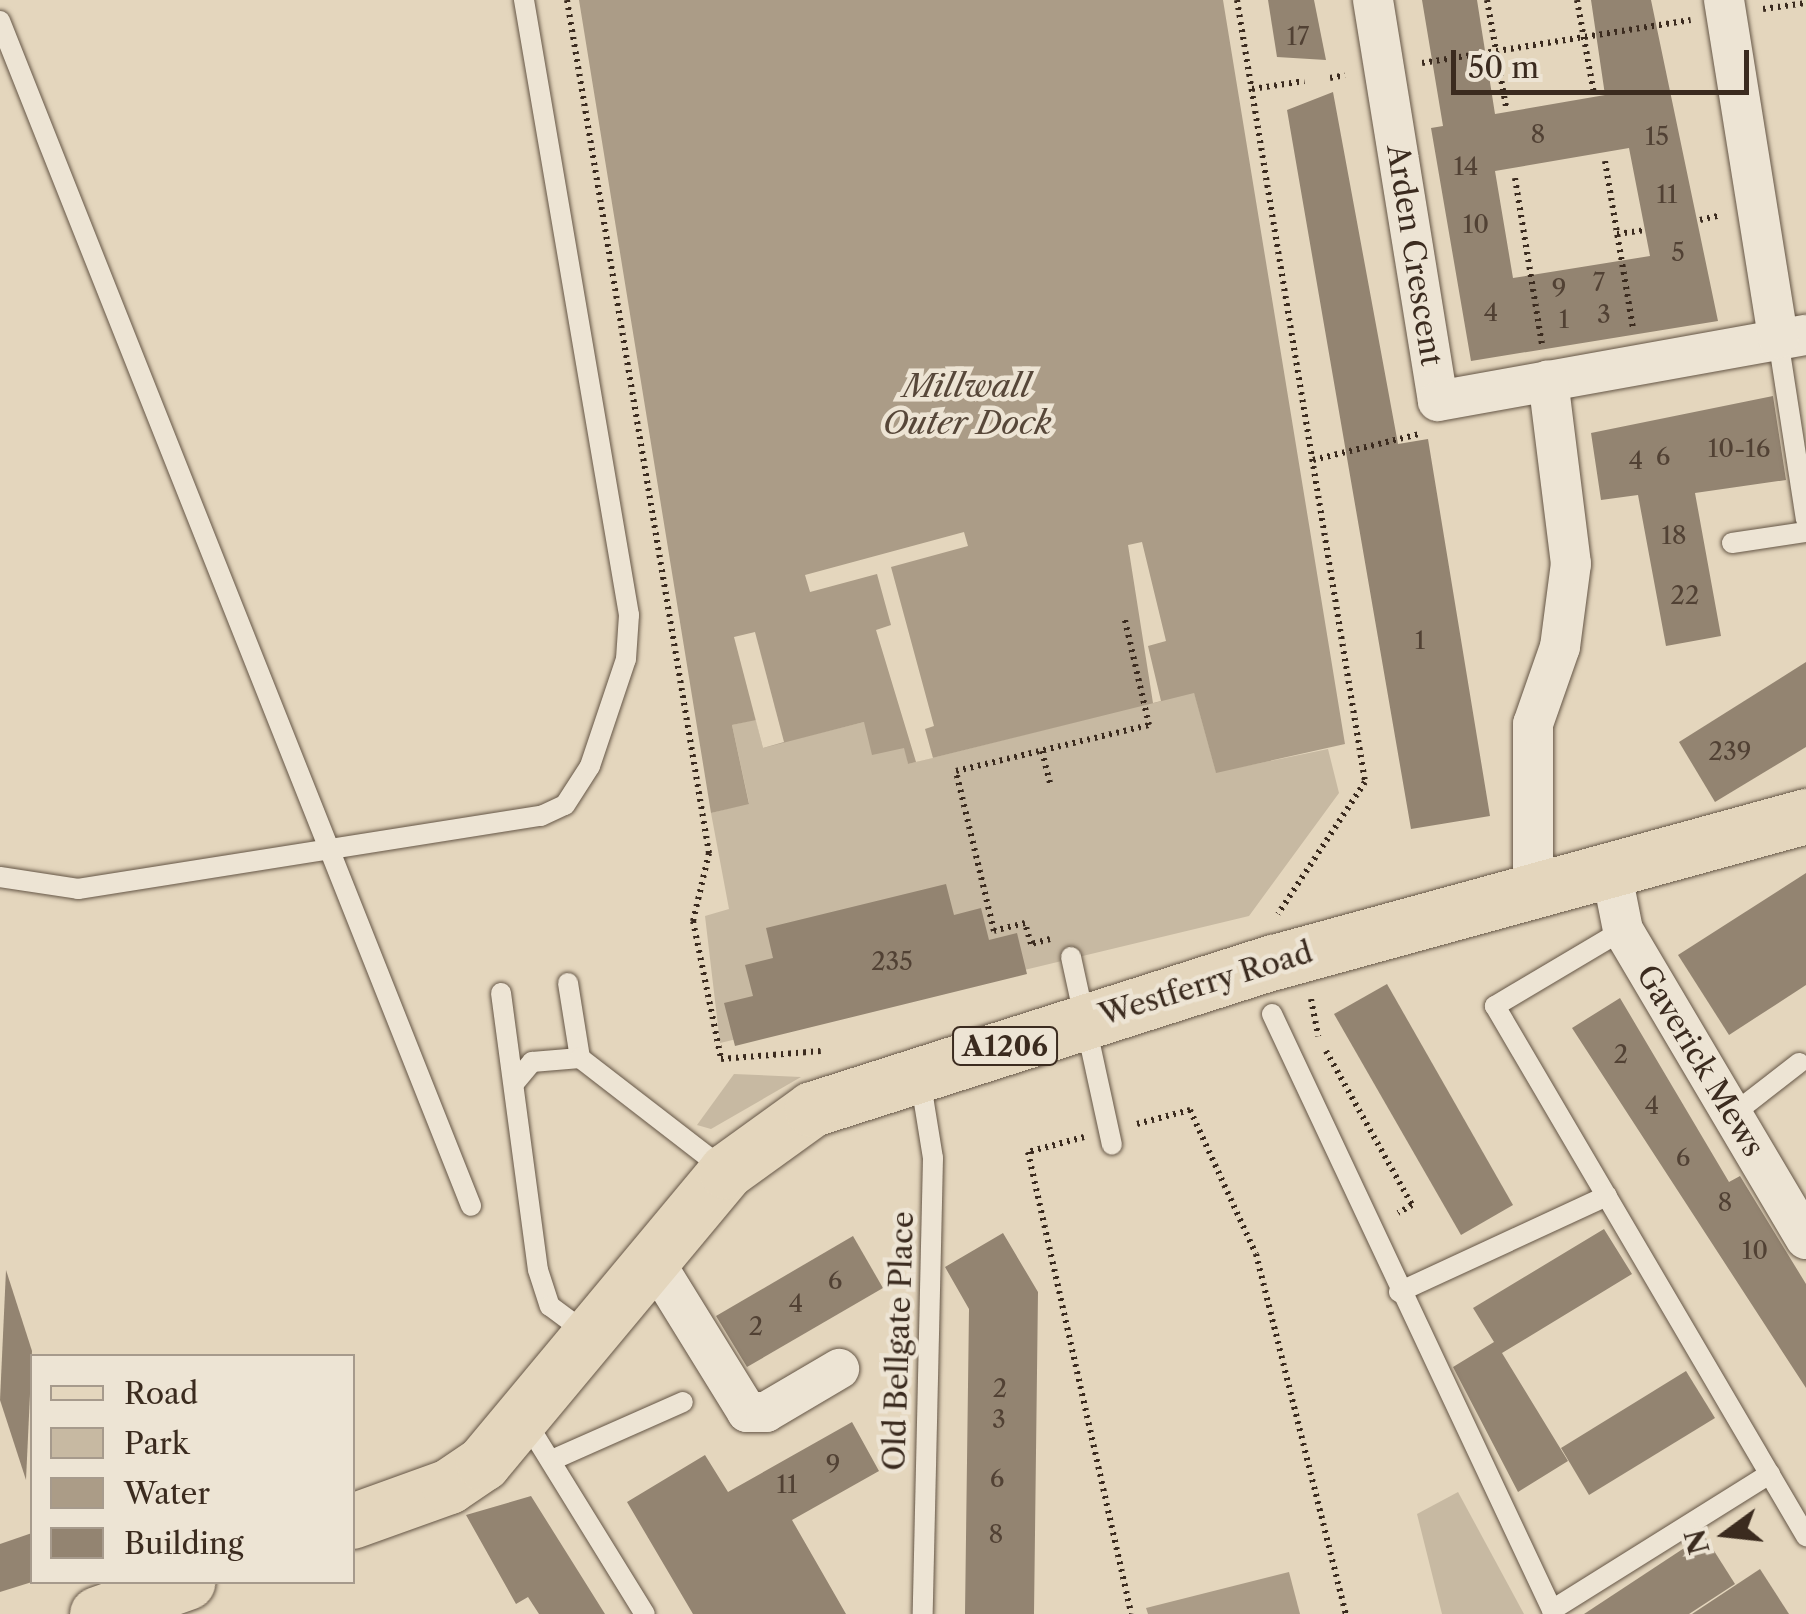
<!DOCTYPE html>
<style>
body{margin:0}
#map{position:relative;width:1806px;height:1614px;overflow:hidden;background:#e4d6bd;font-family:"Libre Caslon Text",serif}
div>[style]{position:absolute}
.green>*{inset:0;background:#c7b9a2}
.water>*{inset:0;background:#ab9c87}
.pier>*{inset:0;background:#e4d6bd}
.building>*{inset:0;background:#938471}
.path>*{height:6px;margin-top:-3px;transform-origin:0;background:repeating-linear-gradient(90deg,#3b2b1f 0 2.5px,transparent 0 7.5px)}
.roads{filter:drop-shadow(0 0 2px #655646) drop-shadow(0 0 2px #655646)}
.lane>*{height:20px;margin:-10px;padding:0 10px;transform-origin:10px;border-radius:10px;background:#ede4d4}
.street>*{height:40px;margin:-20px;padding:0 20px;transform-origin:20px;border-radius:20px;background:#ede4d4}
.primary>*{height:55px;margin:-27.5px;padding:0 27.5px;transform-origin:27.5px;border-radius:27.5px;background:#e4d6bd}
span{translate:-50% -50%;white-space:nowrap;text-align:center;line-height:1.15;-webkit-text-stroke:9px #ede4d4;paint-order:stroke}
.number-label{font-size:25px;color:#514134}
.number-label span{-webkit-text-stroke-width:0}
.shield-label span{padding:2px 8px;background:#ede4d4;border:2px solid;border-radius:8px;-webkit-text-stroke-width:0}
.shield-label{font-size:28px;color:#3b2b1f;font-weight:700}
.street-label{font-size:30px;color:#3b2b1f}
.water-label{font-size:32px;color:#574739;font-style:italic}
.legend{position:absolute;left:30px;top:1354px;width:325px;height:230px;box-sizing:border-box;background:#ede4d4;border:2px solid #a69a8c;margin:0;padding:12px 18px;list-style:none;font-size:30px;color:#3b2b1f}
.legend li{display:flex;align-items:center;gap:20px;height:50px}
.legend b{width:50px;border:2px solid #a69a8c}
.north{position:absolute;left:1676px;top:1484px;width:100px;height:100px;-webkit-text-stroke:8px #ede4d4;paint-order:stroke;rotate:255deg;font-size:28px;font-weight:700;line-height:40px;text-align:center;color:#3b2b1f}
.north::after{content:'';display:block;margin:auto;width:35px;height:45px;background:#3b2b1f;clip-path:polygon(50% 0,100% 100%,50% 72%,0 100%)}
.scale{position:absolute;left:1451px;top:50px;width:298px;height:45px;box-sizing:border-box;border:5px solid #3b2b1f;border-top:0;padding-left:12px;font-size:30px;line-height:35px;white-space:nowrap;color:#3b2b1f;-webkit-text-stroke:8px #ede4d4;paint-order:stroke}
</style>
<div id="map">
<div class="green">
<div style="clip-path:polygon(1194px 692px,1216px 772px,1328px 749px,1339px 793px,1249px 916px,720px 1043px,705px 916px,729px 909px,711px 813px,749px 803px,732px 725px,757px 719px,763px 747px,864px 722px,905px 748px,908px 764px)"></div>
<div style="clip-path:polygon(734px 1074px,801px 1077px,711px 1129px,697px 1125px)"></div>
<div style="clip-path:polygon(1458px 1492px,1524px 1614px,1442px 1614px,1417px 1514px)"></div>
</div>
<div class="water">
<div style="clip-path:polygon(579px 0,1223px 0,1345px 744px,1216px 773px,1194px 693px,908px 764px,904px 748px,872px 755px,864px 722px,763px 748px,756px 720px,732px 725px,749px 804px,711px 813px)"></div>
<div style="clip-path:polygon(1289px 1572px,1300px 1614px,1148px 1614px,1146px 1608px)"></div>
</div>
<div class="pier">
<div style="clip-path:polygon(964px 532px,968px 546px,891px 567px,934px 726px,925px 729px,933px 758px,916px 762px,876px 630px,891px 625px,877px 574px,810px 592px,805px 575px)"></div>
<div style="clip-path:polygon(1142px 542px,1166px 641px,1148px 646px,1161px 701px,1153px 703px,1128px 545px)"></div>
<div style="clip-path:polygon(755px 632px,784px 742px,763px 748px,734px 637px)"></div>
</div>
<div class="building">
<div style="clip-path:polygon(1268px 0,1314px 0,1326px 60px,1277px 57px)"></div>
<div style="clip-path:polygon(evenodd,1422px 0,1477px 0,1495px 114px,1605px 95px,1591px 0,1651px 0,1718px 321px,1471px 361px,1431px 128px,1443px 126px,1422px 0,1629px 148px,1650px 256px,1513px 278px,1495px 171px,1629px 148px)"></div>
<div style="clip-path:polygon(1333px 92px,1398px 444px,1428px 439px,1490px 816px,1411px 829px,1287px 110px)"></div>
<div style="clip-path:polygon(1773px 396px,1786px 480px,1695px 493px,1721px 636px,1666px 646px,1638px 495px,1601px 500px,1591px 433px)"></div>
<div style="clip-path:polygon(1806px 662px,1806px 747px,1715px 802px,1679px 742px)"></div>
<div style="clip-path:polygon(1806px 873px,1806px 985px,1729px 1035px,1678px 955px)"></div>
<div style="clip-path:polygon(946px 884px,954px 915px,981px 908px,989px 940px,1017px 933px,1027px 974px,735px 1046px,724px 1003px,753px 996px,745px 965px,773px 958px,766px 928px)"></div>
<div style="clip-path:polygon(1387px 984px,1513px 1205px,1461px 1235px,1334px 1014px)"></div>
<div style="clip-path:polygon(1620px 998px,1729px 1182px,1740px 1176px,1806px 1284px,1806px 1388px,1572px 1028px)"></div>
<div style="clip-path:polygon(1604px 1229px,1632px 1274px,1502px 1353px,1568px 1461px,1518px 1492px,1453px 1367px,1494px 1342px,1473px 1308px)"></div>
<div style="clip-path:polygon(1003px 1233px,1038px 1292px,1034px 1614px,965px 1614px,969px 1309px,945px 1267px)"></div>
<div style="clip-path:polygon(853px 1236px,883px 1288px,747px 1367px,716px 1316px)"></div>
<div style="clip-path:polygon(6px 1270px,32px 1351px,26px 1480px,0 1400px)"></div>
<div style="clip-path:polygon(1686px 1371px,1715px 1418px,1589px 1495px,1561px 1448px)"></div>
<div style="clip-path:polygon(852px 1422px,879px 1471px,792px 1520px,846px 1614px,693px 1614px,627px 1502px,705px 1455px,728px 1492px)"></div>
<div style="clip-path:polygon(531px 1496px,605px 1614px,539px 1614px,528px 1597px,516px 1604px,466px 1515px)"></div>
<div style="clip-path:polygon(32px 1533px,32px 1582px,0 1592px,0 1544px)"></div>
<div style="clip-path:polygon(1704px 1535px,1735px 1584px,1689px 1614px,1584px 1614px)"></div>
<div style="clip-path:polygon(1760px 1569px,1789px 1614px,1692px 1614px)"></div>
</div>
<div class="path">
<div style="left:567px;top:0;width:865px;rotate:80.55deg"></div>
<div style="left:709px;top:853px;width:70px;rotate:103.2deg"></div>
<div style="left:693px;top:921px;width:141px;rotate:78.5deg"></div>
<div style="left:721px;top:1059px;width:100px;rotate:-4.6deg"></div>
<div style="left:1237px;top:0;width:792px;rotate:80.7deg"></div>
<div style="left:1365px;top:782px;width:158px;rotate:123.4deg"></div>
<div style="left:1487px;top:0;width:109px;rotate:79.9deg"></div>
<div style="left:1577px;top:0;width:96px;rotate:79.7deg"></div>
<div style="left:1763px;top:9px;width:43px;rotate:-7.9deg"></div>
<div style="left:1422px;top:63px;width:272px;rotate:-9.1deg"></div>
<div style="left:1330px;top:78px;width:15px;rotate:-11deg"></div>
<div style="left:1252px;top:89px;width:53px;rotate:-8.7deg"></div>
<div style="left:1605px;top:161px;width:169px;rotate:80.5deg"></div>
<div style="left:1515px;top:178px;width:169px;rotate:80.8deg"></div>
<div style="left:1700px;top:220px;width:18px;rotate:-13deg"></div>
<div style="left:1617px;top:234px;width:28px;rotate:-8deg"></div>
<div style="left:1313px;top:460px;width:110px;rotate:-13.7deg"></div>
<div style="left:1042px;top:751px;width:37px;rotate:76deg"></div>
<div style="left:1050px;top:939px;width:20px;rotate:165deg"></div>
<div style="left:1031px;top:944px;width:22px;rotate:-106deg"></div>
<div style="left:1025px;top:923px;width:32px;rotate:166deg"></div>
<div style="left:994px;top:931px;width:164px;rotate:-103.4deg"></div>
<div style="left:956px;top:771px;width:198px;rotate:-13.4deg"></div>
<div style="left:1149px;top:725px;width:108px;rotate:-102.9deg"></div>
<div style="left:1311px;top:999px;width:38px;rotate:79deg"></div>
<div style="left:1326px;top:1051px;width:176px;rotate:60.8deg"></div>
<div style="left:1412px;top:1205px;width:16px;rotate:150deg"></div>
<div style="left:1137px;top:1124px;width:55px;rotate:-14.8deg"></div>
<div style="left:1190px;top:1110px;width:158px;rotate:65.4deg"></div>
<div style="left:1256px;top:1254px;width:371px;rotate:76deg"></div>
<div style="left:1084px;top:1137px;width:58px;rotate:165deg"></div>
<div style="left:1028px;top:1152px;width:473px;rotate:77.4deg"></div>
</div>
<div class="roads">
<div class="lane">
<div style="left:0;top:21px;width:1275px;rotate:68.32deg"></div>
<div style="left:1778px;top:339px;width:182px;rotate:81.2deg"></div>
<div style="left:1732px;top:543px;width:75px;rotate:-8.5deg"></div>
<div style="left:0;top:877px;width:79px;rotate:8.7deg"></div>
<div style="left:78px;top:889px;width:469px;rotate:-9deg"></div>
<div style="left:541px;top:816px;width:26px;rotate:-25deg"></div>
<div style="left:565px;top:805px;width:46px;rotate:-57.3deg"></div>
<div style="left:590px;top:766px;width:113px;rotate:-71.4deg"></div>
<div style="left:626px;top:659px;width:44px;rotate:-86.1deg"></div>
<div style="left:629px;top:615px;width:624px;rotate:-99.69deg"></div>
<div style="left:1623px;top:930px;width:149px;rotate:149.3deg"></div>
<div style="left:1495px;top:1006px;width:615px;rotate:59.6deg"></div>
<div style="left:1071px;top:957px;width:192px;rotate:77.7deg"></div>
<div style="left:568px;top:983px;width:76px;rotate:80.9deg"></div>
<div style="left:501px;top:993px;width:279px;rotate:82.4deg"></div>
<div style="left:538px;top:1270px;width:38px;rotate:72deg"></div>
<div style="left:550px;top:1306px;width:49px;rotate:36.6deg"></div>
<div style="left:1272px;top:1014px;width:663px;rotate:64.83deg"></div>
<div style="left:920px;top:1078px;width:81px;rotate:80.8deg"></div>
<div style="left:933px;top:1158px;width:456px;rotate:91.3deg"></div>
<div style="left:516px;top:1081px;width:25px;rotate:-50deg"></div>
<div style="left:532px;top:1062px;width:48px;rotate:-4.8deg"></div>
<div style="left:580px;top:1058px;width:183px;rotate:37.7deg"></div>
<div style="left:1732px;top:1115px;width:85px;rotate:-37.8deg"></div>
<div style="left:1399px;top:1292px;width:229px;rotate:-24.8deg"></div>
<div style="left:525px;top:1420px;width:228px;rotate:58.3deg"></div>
<div style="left:552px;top:1460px;width:143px;rotate:-23.9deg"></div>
<div style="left:1552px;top:1610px;width:257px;rotate:-32deg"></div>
</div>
<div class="street">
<div style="left:1373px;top:0;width:406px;rotate:80.8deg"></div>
<div style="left:1438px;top:401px;width:374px;rotate:-10.2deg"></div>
<div style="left:1724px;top:0;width:343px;rotate:80.9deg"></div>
<div style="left:1612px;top:875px;width:56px;rotate:78.7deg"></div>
<div style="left:1623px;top:930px;width:359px;rotate:59.4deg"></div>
<div style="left:1533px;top:893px;width:169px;rotate:-90deg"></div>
<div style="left:1533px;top:724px;width:82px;rotate:-70.7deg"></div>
<div style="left:1560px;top:647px;width:84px;rotate:-82.5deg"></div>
<div style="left:1571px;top:564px;width:185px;rotate:-97.1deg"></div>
<div style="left:652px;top:1258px;width:181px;rotate:58.3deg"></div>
<div style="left:747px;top:1412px;width:19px"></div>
<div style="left:766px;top:1412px;width:85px;rotate:-30.5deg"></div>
</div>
<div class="primary">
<div style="left:352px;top:1521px;width:103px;rotate:-19.8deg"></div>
<div style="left:449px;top:1486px;width:41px;rotate:-34.1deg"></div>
<div style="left:483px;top:1463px;width:380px;rotate:-50.2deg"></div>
<div style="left:726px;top:1171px;width:106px;rotate:-35.8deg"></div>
<div style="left:812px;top:1109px;width:485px;rotate:-17.7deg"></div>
<div style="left:1274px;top:962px;width:552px;rotate:-15.35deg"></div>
<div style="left:97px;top:1614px;width:96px;rotate:-19.6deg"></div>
</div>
</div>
<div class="number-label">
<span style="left:1298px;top:37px">17</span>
<span style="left:1538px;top:135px">8</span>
<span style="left:1657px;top:137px">15</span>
<span style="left:1466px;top:167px">14</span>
<span style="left:1667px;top:195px">11</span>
<span style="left:1476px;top:225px">10</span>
<span style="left:1678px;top:253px">5</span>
<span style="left:1599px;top:283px">7</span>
<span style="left:1559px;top:289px">9</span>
<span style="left:1491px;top:313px">4</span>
<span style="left:1604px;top:315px">3</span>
<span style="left:1564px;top:320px">1</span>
<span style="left:1739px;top:449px">10-16</span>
<span style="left:1663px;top:457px">6</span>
<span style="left:1636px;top:461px">4</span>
<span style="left:1674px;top:536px">18</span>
<span style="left:1685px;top:596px">22</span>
<span style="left:1420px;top:641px">1</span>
<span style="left:1730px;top:752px">239</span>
<span style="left:892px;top:962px">235</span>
<span style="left:1621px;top:1055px">2</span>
<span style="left:1652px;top:1106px">4</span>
<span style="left:1683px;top:1158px">6</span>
<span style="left:1725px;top:1203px">8</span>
<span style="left:1755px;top:1251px">10</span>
<span style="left:835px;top:1281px">6</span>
<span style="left:796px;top:1304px">4</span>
<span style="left:756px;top:1327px">2</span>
<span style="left:1000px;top:1389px">2</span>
<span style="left:999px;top:1420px">3</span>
<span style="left:833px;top:1465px">9</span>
<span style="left:997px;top:1479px">6</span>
<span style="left:787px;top:1485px">11</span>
<span style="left:996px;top:1535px">8</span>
</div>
<div class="shield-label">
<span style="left:1005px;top:1046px">A1206</span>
</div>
<div class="street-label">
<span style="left:1414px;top:255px;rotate:81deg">Arden Crescent</span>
<span style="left:1206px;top:984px;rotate:-17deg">Westferry Road</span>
<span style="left:1700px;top:1061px;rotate:59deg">Gaverick Mews</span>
<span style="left:899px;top:1341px;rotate:-88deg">Old Bellgate Place</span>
</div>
<div class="water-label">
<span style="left:967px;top:405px">Millwall<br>Outer Dock</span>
</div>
<ul class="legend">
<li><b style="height:12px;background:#e4d6bd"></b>Road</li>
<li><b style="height:28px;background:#c7b9a2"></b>Park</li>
<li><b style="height:28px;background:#ab9c87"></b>Water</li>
<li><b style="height:28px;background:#938471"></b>Building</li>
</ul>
<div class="north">N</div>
<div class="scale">50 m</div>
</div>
